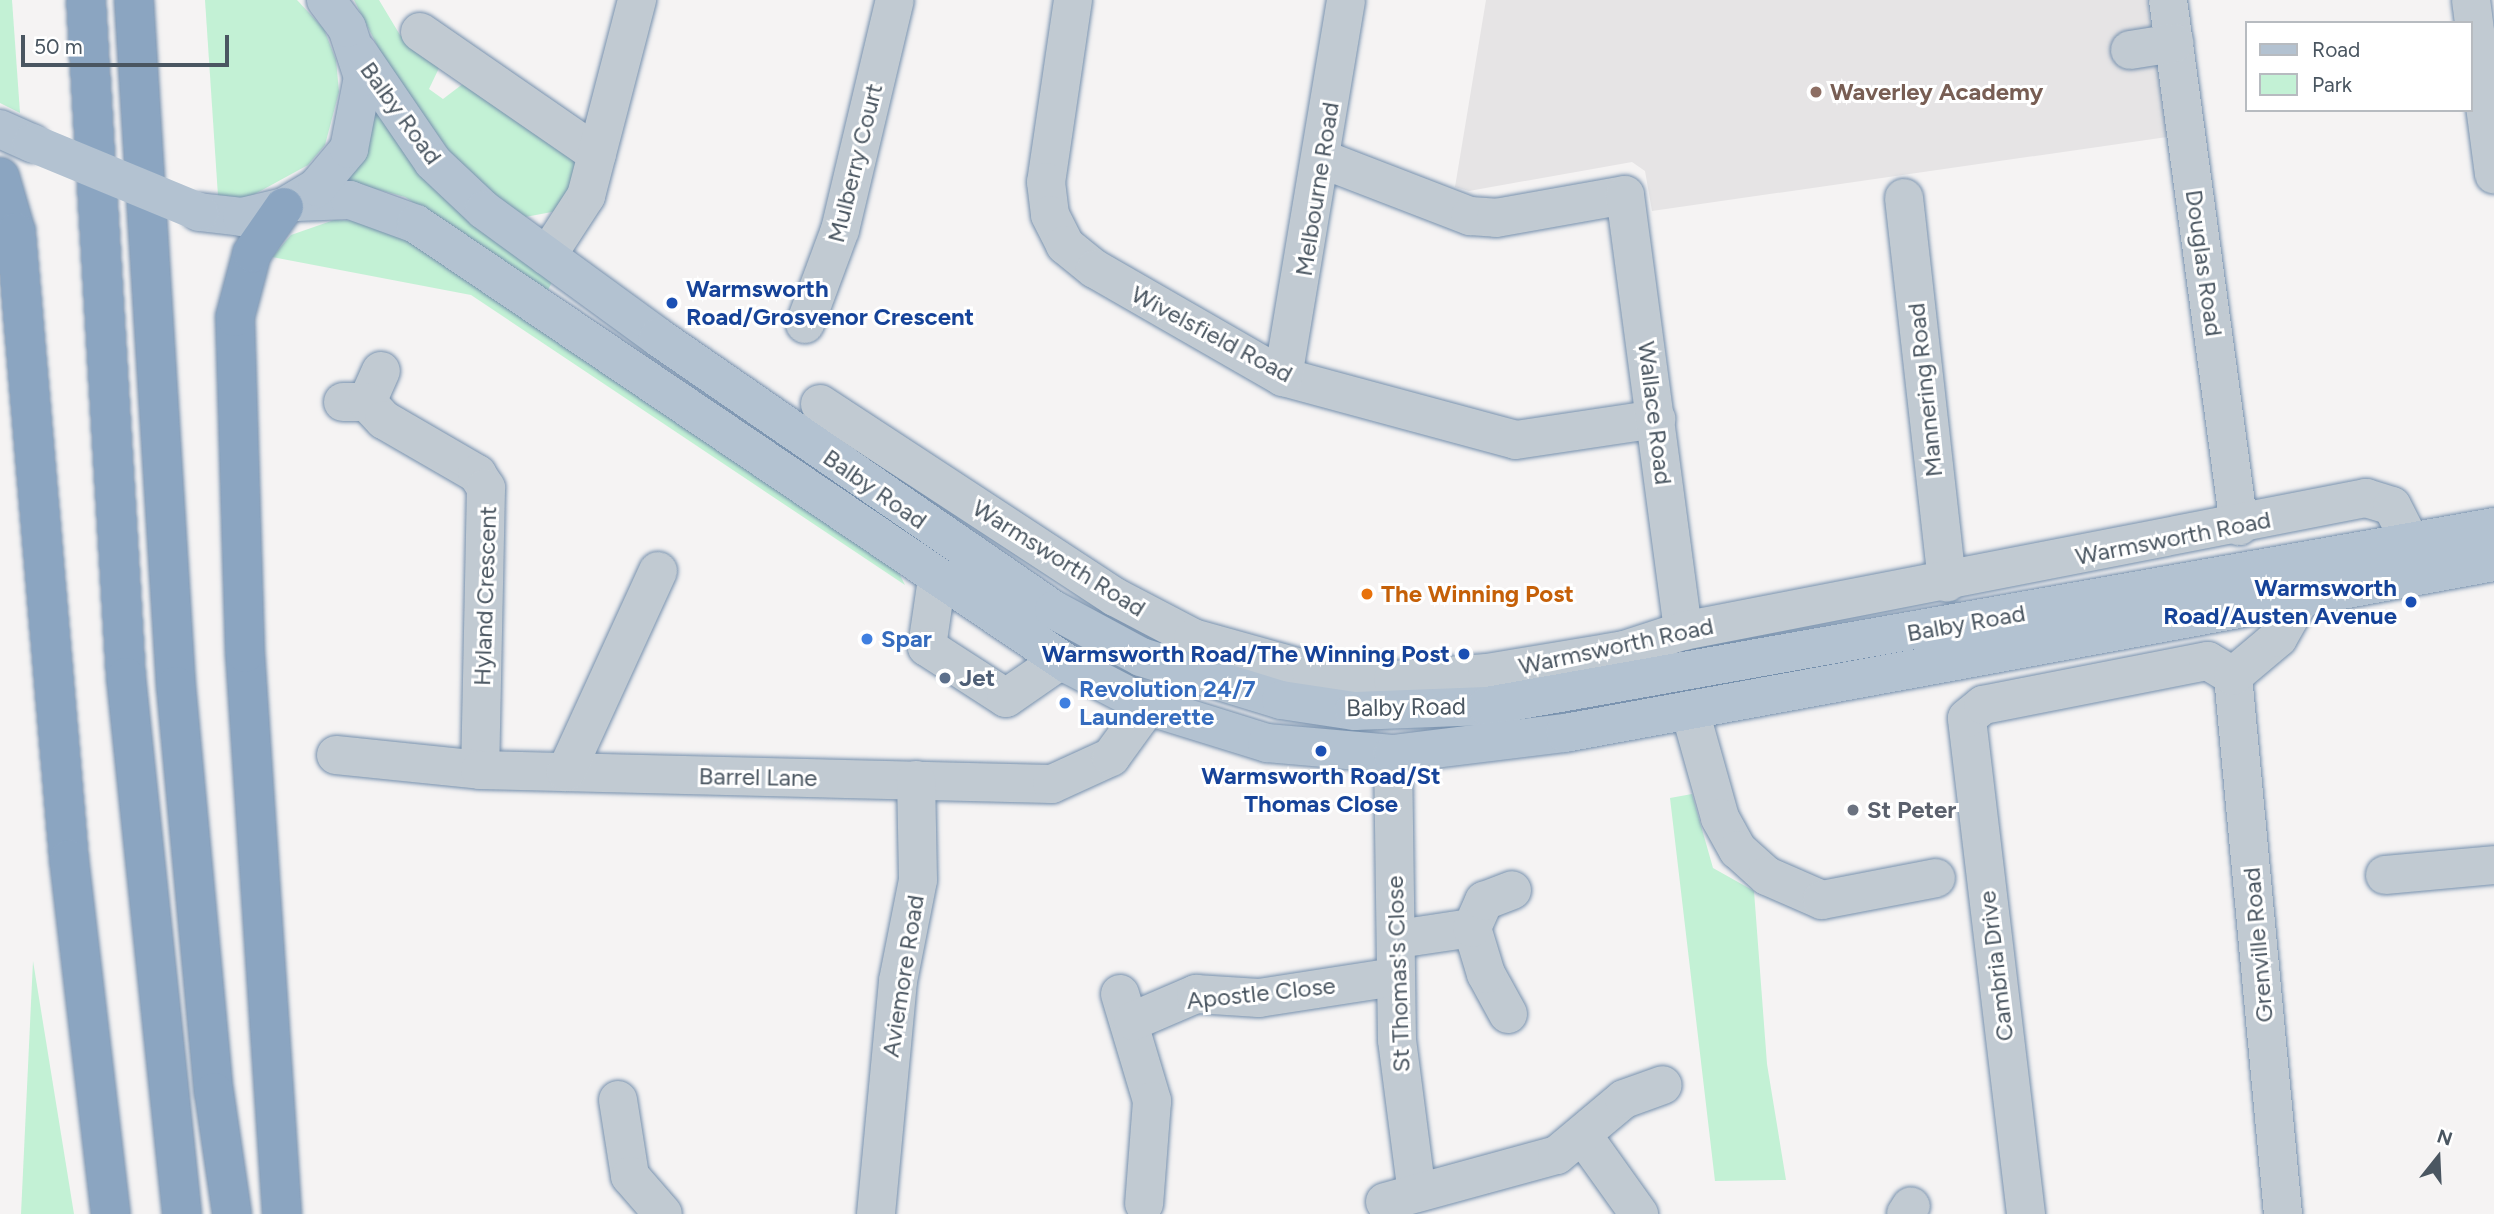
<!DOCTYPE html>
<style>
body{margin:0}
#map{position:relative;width:2494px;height:1214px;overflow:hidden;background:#f5f3f3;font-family:Figtree,sans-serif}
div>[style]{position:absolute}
.education>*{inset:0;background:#e6e4e5}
.green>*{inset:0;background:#c3f1d5}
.roads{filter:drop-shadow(0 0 2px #7690ad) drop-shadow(0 0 2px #7690ad)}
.minor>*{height:38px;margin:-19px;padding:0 19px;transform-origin:19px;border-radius:19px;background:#c1cad2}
.major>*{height:38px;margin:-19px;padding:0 19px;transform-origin:19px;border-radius:19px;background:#b3c2d1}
.highway>*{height:38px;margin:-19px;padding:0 19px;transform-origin:19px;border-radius:19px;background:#8ba5c1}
.major-bridge>*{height:38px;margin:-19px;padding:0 19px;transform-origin:19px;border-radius:19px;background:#b3c2d1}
.dots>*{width:19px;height:19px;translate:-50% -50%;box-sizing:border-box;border:4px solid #fff;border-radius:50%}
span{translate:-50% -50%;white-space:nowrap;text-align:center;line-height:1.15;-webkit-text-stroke:6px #fff;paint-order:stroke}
.education-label{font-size:24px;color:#785e54;font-weight:700}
.left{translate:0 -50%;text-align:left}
.street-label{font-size:24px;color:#4a5661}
.transit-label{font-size:24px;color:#164399;font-weight:700}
.right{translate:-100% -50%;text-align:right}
.food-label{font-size:24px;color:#c56008;font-weight:700}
.shop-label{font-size:24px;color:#366cbe;font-weight:700}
.service-label{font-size:24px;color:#4e5e75;font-weight:700}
.worship-label{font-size:24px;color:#5b616d;font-weight:700}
.legend{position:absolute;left:2245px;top:21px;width:228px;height:91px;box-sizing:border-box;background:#fff;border:2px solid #b7bbc0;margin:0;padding:9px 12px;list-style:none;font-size:21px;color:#4a5661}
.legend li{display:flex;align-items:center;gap:14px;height:35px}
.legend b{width:35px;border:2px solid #b7bbc0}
.north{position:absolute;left:2403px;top:1123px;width:70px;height:70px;-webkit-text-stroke:5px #fff;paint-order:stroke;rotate:18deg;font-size:19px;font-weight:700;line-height:28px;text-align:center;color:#4a5661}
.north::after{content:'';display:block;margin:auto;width:24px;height:32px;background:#4a5661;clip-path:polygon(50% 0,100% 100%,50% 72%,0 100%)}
.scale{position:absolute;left:21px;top:35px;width:208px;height:32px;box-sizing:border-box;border:4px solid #4a5661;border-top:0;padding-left:9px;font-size:21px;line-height:24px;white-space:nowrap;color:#4a5661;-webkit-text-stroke:5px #fff;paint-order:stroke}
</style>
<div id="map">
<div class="education">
<div style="clip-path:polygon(1486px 0,2147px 0,2167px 137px,1652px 211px,1645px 171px,1632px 162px,1469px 191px,1455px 187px)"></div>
</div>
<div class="green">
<div style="clip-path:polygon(0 0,12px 0,20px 113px,0 103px)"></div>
<div style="clip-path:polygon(205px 0,297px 0,324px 29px,336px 60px,339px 92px,325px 145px,308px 165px,246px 199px,218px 196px)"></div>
<div style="clip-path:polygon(354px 0,379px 0,400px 35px,424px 50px,439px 68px,429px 89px,443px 99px,464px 83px,577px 158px,579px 175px,557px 211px,520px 218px,461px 168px,384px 59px)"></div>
<div style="clip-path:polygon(374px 110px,408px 154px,553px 280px,547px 292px,405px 197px,342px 180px)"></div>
<div style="clip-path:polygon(334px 220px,380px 221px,896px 567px,905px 585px,471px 295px,272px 257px,291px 235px)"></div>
<div style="clip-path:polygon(1692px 794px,1713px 868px,1754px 891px,1767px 1064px,1786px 1180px,1715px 1181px,1670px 798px)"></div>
<div style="clip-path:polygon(33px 961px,74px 1214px,21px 1214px)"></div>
</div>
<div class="roads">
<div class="minor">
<div style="left:1073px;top:0;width:184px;rotate:98.4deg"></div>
<div style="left:1046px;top:182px;width:33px;rotate:83deg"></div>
<div style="left:1050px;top:215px;width:34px;rotate:63deg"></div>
<div style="left:1065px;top:245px;width:38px;rotate:39deg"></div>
<div style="left:1095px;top:269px;width:217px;rotate:29.9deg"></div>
<div style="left:1283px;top:377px;width:241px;rotate:15.1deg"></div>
<div style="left:1516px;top:440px;width:142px;rotate:-8.5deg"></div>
<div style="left:2168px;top:0;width:531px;rotate:82.31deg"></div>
<div style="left:2471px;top:0;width:176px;rotate:82.5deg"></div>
<div style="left:420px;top:32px;width:215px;rotate:34.6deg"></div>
<div style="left:2130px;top:50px;width:45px;rotate:-9deg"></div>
<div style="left:1322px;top:159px;width:159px;rotate:21.1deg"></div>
<div style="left:1470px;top:216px;width:26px;rotate:4deg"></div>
<div style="left:1496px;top:218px;width:131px;rotate:-10.1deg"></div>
<div style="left:1625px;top:195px;width:440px;rotate:82.4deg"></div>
<div style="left:1904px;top:198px;width:387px;rotate:83.6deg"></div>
<div style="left:547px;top:256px;width:72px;rotate:-57deg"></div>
<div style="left:586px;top:196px;width:203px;rotate:-75.4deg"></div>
<div style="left:805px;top:324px;width:100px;rotate:-69.6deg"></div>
<div style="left:840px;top:230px;width:236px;rotate:-76.6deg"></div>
<div style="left:1283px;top:377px;width:382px;rotate:-80.5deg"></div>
<div style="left:343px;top:402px;width:24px"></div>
<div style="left:367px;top:402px;width:34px;rotate:-66deg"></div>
<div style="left:367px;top:402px;width:25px;rotate:47deg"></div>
<div style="left:384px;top:420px;width:108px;rotate:30.1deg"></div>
<div style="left:477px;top:474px;width:17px;rotate:57deg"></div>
<div style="left:486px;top:488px;width:282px;rotate:91.2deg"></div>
<div style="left:820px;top:404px;width:353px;rotate:33.2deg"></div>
<div style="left:1115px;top:597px;width:88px;rotate:27.7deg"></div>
<div style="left:1193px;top:638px;width:123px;rotate:15.6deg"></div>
<div style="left:1311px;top:671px;width:82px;rotate:6.3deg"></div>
<div style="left:1393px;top:680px;width:94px;rotate:-4.3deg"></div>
<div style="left:1487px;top:673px;width:139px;rotate:-9.5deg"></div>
<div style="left:1624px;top:650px;width:62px;rotate:-17.9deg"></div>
<div style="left:1683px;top:631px;width:696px;rotate:-11.02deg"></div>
<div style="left:2366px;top:498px;width:27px;rotate:17deg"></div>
<div style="left:2392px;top:506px;width:37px;rotate:63deg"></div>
<div style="left:937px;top:579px;width:69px;rotate:98.4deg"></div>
<div style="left:927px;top:647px;width:94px;rotate:32.8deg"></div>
<div style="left:1006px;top:698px;width:67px;rotate:-34.6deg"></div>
<div style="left:2233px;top:676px;width:540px;rotate:84.69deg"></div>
<div style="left:1690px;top:711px;width:111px;rotate:74.3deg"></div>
<div style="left:1720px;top:818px;width:37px;rotate:61deg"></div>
<div style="left:1738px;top:850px;width:39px;rotate:42deg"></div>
<div style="left:1767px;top:876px;width:60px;rotate:23.6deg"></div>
<div style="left:1822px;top:900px;width:116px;rotate:-10.9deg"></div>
<div style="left:1393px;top:754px;width:286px;rotate:89.2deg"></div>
<div style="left:1397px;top:1040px;width:154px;rotate:82.6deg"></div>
<div style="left:336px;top:755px;width:145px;rotate:5.9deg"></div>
<div style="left:480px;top:770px;width:572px;rotate:1.4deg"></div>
<div style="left:1052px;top:784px;width:65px;rotate:-24.6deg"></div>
<div style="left:1111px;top:757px;width:63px;rotate:-54deg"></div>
<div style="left:566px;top:772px;width:221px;rotate:-65.4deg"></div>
<div style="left:2385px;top:875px;width:109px;rotate:-5.2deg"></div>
<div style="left:1398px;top:939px;width:75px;rotate:-8.5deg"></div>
<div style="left:1120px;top:994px;width:112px;rotate:73.3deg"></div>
<div style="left:1152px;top:1101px;width:103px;rotate:94.4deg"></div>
<div style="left:1508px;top:1014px;width:46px;rotate:-118.8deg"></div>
<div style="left:1486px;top:974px;width:48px;rotate:-106.9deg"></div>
<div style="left:1472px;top:928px;width:30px;rotate:-66deg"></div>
<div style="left:1484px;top:901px;width:30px;rotate:-21deg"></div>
<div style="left:1133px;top:1021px;width:69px;rotate:-23.2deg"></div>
<div style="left:1196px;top:994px;width:63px;rotate:3.6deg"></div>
<div style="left:1259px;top:998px;width:137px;rotate:-8.8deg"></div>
<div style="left:618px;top:1100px;width:77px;rotate:81deg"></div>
<div style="left:630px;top:1176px;width:50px;rotate:49deg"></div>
<div style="left:1584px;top:1137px;width:95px;rotate:54.5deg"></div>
<div style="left:1385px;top:1202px;width:178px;rotate:-15.3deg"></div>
<div style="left:1557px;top:1155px;width:87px;rotate:-39.9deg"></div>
<div style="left:1624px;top:1099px;width:41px;rotate:-19.7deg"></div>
<div style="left:876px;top:1214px;width:234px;rotate:-84.6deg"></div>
<div style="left:898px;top:981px;width:103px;rotate:-78.8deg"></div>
<div style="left:918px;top:880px;width:100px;rotate:-91.1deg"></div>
<div style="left:1906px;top:1214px;width:9px;rotate:-58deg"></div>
<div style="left:2026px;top:1214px;width:499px;rotate:-96.8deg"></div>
<div style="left:1967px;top:718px;width:21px;rotate:-39deg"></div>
<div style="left:1983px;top:705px;width:229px;rotate:-11.1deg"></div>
<div style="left:2208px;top:661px;width:29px;rotate:31deg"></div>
<div style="left:2233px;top:676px;width:59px;rotate:-40.2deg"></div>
<div style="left:2278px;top:638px;width:43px;rotate:-60.4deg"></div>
</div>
<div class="major">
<div style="left:358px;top:52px;width:133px;rotate:55.7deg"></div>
<div style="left:433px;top:162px;width:70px;rotate:43.3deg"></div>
<div style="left:484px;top:210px;width:215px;rotate:36.1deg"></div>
<div style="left:658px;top:337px;width:481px;rotate:34.6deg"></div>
<div style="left:1054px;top:610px;width:99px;rotate:28.4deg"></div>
<div style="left:1141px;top:657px;width:146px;rotate:17.1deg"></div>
<div style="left:1281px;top:700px;width:74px;rotate:8.6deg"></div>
<div style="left:1354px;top:711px;width:133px;rotate:-2.2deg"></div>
<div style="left:1487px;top:706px;width:1023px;rotate:-10.08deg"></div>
<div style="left:0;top:129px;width:35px;rotate:24deg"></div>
<div style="left:297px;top:202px;width:53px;rotate:-2.2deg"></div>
<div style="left:350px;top:200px;width:70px;rotate:20deg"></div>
<div style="left:416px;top:224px;width:788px;rotate:34.03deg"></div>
<div style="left:1069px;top:665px;width:89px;rotate:27.4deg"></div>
<div style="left:1148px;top:706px;width:125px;rotate:17.3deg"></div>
<div style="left:1267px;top:743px;width:126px;rotate:5deg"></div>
<div style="left:1393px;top:754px;width:173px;rotate:-7deg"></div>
<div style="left:1565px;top:733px;width:945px;rotate:-10.43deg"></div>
<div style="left:199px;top:212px;width:43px;rotate:6.6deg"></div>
<div style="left:242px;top:217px;width:43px;rotate:-13.4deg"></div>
<div style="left:284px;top:207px;width:39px;rotate:-31deg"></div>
<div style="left:317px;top:187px;width:50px;rotate:-49.9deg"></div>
<div style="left:349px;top:149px;width:73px;rotate:-79deg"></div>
<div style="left:363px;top:77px;width:52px;rotate:-108.1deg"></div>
<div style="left:347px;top:28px;width:35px;rotate:-127deg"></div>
</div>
<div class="highway">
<div style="left:86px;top:0;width:678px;rotate:86.62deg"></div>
<div style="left:126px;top:677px;width:540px;rotate:84.05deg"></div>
<div style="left:134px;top:0;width:687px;rotate:86.5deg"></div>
<div style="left:176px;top:686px;width:408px;rotate:84.7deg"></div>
<div style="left:214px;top:1092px;width:123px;rotate:81.6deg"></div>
<div style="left:0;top:177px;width:57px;rotate:73.8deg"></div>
<div style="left:16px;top:232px;width:629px;rotate:85.17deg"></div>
<div style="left:69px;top:859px;width:357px;rotate:83.3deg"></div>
<div style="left:282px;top:1214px;width:562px;rotate:-93.77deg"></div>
<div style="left:245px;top:653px;width:336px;rotate:-91.7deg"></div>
<div style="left:235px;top:317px;width:66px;rotate:-75.1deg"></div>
<div style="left:252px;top:253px;width:56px;rotate:-55.2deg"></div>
</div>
</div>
<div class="major-bridge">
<div style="left:32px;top:143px;width:181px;rotate:22.4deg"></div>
</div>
<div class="dots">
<div style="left:1816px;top:92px;background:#8d6e63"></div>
<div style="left:672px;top:303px;background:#1a4fb4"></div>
<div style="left:1367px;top:594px;background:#e8710a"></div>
<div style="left:2411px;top:602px;background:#1a4fb4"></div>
<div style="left:867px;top:639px;background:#3f7fe0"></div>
<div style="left:1464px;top:654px;background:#1a4fb4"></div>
<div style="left:945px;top:678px;background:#5c6f8a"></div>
<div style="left:1065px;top:703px;background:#3f7fe0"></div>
<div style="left:1321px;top:751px;background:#1a4fb4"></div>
<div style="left:1853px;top:810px;background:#6b7280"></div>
</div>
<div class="education-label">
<span class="left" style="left:1830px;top:92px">Waverley Academy</span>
</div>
<div class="street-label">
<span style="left:401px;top:113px;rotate:54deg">Balby Road</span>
<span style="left:855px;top:163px;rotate:-76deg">Mulberry Court</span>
<span style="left:1317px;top:189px;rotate:-81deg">Melbourne Road</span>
<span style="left:2204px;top:263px;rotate:82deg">Douglas Road</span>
<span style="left:1212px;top:334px;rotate:28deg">Wivelsfield Road</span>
<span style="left:1925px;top:390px;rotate:-96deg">Mannering Road</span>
<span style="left:1655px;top:413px;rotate:83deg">Wallace Road</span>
<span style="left:875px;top:489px;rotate:35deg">Balby Road</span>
<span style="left:2173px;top:538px;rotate:-11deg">Warmsworth Road</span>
<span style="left:1059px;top:558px;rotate:32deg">Warmsworth Road</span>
<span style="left:485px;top:596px;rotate:-88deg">Hyland Crescent</span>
<span style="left:1966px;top:623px;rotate:-10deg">Balby Road</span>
<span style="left:1616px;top:646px;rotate:-12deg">Warmsworth Road</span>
<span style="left:1406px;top:707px;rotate:-1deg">Balby Road</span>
<span style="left:758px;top:777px;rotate:1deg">Barrel Lane</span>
<span style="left:2258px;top:945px;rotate:-95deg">Grenville Road</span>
<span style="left:1996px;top:966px;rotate:-97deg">Cambria Drive</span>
<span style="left:1398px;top:974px;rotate:-92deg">St Thomas's Close</span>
<span style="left:903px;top:976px;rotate:-81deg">Aviemore Road</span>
<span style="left:1261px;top:993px;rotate:-6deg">Apostle Close</span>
</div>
<div class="transit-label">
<span class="left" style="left:686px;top:303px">Warmsworth<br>Road/Grosvenor Crescent</span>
<span class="right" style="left:2397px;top:602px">Warmsworth<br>Road/Austen Avenue</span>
<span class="right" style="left:1450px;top:654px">Warmsworth Road/The Winning Post</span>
<span style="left:1321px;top:790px">Warmsworth Road/St<br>Thomas Close</span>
</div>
<div class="food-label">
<span class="left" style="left:1381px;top:594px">The Winning Post</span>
</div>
<div class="shop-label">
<span class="left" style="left:881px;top:639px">Spar</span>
<span class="left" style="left:1079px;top:703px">Revolution 24/7<br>Launderette</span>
</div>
<div class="service-label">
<span class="left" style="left:959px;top:678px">Jet</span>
</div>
<div class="worship-label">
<span class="left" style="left:1867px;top:810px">St Peter</span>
</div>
<ul class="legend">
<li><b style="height:9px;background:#b3c2d1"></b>Road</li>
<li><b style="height:19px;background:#c3f1d5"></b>Park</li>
</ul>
<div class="north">N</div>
<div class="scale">50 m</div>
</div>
